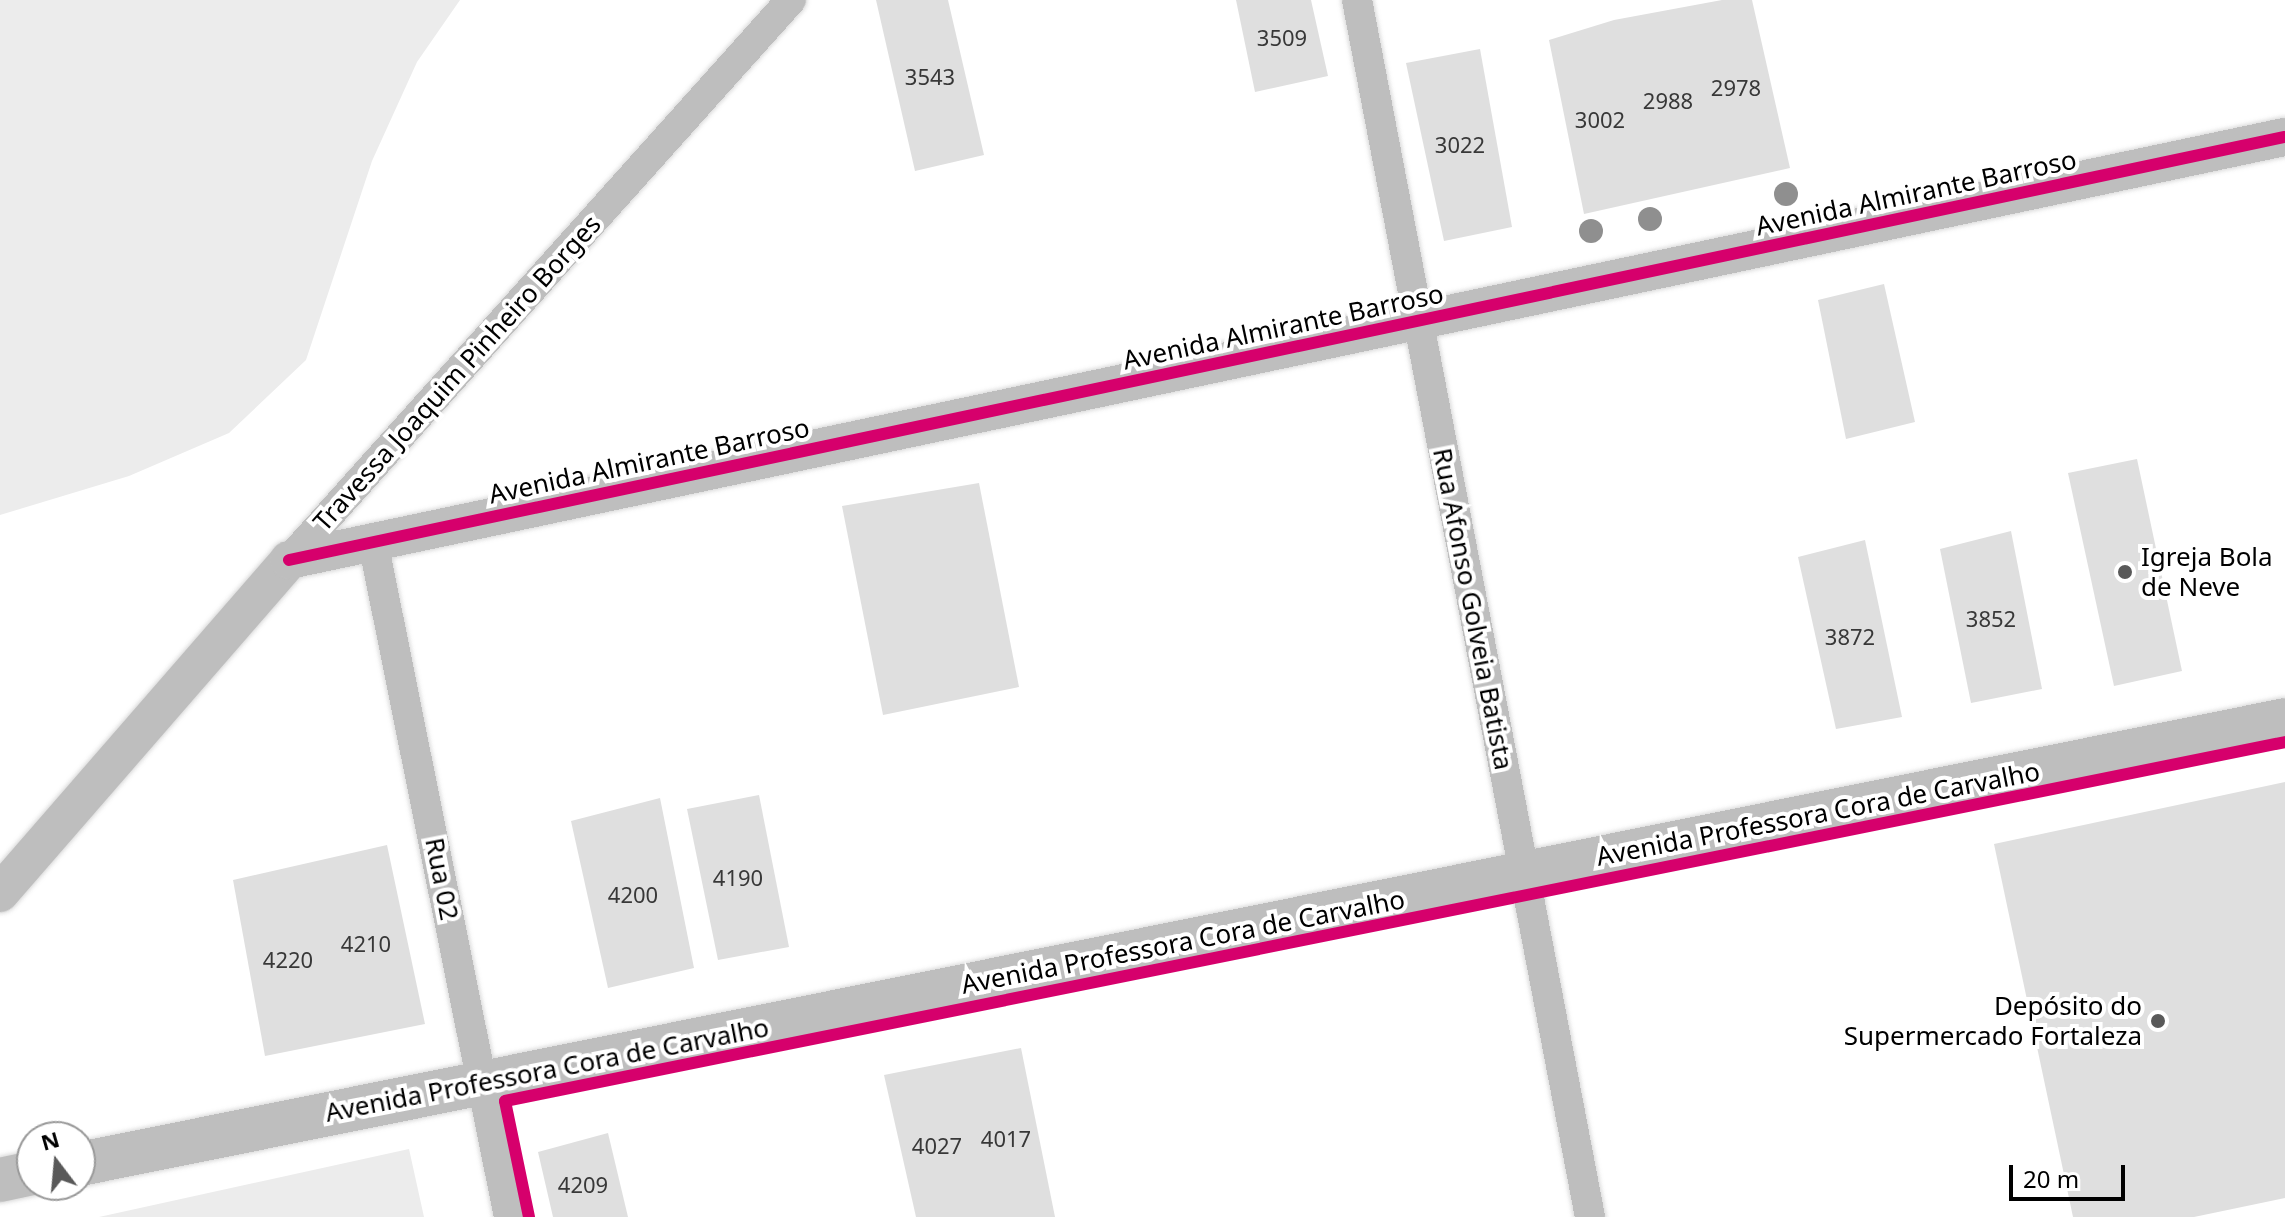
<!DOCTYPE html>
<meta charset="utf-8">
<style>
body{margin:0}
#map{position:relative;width:2285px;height:1217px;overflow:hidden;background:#fff;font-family:"Noto Sans",sans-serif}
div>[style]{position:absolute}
.green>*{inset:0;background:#ececec}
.building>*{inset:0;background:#dfdfdf}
.roads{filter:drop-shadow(0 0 2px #dbdbdb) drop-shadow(0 0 2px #dbdbdb)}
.minor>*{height:30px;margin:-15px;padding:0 15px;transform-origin:15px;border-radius:15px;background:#bebebe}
.tertiary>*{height:38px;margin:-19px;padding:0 19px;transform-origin:19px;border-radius:19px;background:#bebebe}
.primary>*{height:44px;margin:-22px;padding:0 22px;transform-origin:22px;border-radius:22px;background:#bebebe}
.cycleway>*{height:12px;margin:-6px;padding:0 6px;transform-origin:6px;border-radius:6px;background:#d6006c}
.trees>*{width:24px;height:24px;margin:-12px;border-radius:50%;background:#8f8f8f}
.dots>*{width:22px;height:22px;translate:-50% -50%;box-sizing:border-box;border:4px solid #fff;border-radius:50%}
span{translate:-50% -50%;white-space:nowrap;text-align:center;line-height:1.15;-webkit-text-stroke:8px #fff;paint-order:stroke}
.number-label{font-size:22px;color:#383838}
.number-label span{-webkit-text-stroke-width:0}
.street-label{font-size:26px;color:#000}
.poi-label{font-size:26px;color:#000}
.left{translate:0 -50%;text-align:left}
.right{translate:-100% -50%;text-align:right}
.north{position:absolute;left:16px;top:1121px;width:80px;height:80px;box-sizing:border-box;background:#fff;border:2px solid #999;border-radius:50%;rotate:344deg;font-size:22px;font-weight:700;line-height:32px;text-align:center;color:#000}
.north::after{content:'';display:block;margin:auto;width:28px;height:36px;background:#595959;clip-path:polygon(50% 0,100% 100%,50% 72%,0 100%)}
.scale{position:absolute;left:2009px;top:1165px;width:116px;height:36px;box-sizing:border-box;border:4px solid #000;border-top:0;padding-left:10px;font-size:24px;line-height:28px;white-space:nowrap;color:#000;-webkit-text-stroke:6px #fff;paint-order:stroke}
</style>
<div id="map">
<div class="green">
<div style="clip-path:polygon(0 0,460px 0,417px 62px,372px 161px,306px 360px,229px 433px,129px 476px,0 515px)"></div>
<div style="clip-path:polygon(409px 1149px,424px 1217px,99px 1217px)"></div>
</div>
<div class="building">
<div style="clip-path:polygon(876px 0,948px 0,984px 155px,915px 171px)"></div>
<div style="clip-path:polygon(1236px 0,1311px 0,1328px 76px,1255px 92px)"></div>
<div style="clip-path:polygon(1722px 0,1752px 0,1790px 168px,1584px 214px,1549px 40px,1614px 20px)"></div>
<div style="clip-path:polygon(1480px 49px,1512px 227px,1444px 241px,1406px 63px)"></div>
<div style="clip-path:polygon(1884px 284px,1915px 422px,1846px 439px,1818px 300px)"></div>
<div style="clip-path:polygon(2137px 459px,2182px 671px,2114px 686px,2068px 473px)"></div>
<div style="clip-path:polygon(979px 483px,1019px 687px,883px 715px,842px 506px)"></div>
<div style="clip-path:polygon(2011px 531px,2042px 689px,1971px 703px,1940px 549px)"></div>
<div style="clip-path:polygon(1865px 540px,1902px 717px,1836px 729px,1798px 557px)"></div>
<div style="clip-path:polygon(2285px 782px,2285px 1198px,2194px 1217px,2073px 1217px,1994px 844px)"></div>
<div style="clip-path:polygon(759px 795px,789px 947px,718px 960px,687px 809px)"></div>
<div style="clip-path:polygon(660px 798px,694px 968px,608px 988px,571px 821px)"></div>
<div style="clip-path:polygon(387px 845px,425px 1024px,265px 1056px,233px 880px)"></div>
<div style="clip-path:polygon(1021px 1048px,1055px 1217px,916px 1217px,884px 1075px)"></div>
<div style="clip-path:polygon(608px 1133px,628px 1217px,553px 1217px,538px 1152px)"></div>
</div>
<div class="roads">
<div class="minor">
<div style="left:1357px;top:0;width:1239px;rotate:79.16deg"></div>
<div style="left:373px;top:542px;width:689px;rotate:78.61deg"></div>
<div style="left:289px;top:560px;width:752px;rotate:-48.13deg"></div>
</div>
<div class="tertiary">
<div style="left:0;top:893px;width:441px;rotate:-49deg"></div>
<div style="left:289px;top:560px;width:2040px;rotate:-11.97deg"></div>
</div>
<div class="primary">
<div style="left:80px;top:1164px;width:2249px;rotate:-11.38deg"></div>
<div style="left:0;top:1180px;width:33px;rotate:-12deg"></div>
</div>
</div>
<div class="cycleway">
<div style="left:289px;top:560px;width:2040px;rotate:-11.97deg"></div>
<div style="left:529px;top:1217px;width:118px;rotate:-101.7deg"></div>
<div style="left:505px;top:1101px;width:1816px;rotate:-11.4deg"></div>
</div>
<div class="trees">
<div style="left:1786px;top:194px"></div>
<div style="left:1650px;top:219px"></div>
<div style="left:1591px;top:231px"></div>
</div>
<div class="dots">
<div style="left:2125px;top:572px;background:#595959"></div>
<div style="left:2158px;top:1021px;background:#595959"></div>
</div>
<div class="number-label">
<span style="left:1282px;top:38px">3509</span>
<span style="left:930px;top:77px">3543</span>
<span style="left:1736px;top:88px">2978</span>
<span style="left:1668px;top:101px">2988</span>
<span style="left:1600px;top:120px">3002</span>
<span style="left:1460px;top:145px">3022</span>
<span style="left:1991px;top:619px">3852</span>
<span style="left:1850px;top:637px">3872</span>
<span style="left:738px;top:878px">4190</span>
<span style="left:633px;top:895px">4200</span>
<span style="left:366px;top:944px">4210</span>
<span style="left:288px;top:960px">4220</span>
<span style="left:1006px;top:1139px">4017</span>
<span style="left:937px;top:1146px">4027</span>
<span style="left:583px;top:1185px">4209</span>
</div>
<div class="street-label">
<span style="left:1916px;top:193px;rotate:-12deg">Avenida Almirante Barroso</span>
<span style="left:1283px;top:327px;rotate:-12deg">Avenida Almirante Barroso</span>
<span style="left:457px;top:373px;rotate:-48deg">Travessa Joaquim Pinheiro Borges</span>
<span style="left:649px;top:461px;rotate:-12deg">Avenida Almirante Barroso</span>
<span style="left:1473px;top:609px;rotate:79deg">Rua Afonso Golveia Batista</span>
<span style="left:1818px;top:814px;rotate:-11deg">Avenida Professora Cora de Carvalho</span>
<span style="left:442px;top:879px;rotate:79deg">Rua 02</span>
<span style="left:1183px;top:942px;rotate:-11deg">Avenida Professora Cora de Carvalho</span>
<span style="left:547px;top:1070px;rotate:-11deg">Avenida Professora Cora de Carvalho</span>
</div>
<div class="poi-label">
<span class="left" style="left:2141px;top:572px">Igreja Bola<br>de Neve</span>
<span class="right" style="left:2142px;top:1021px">Depósito do<br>Supermercado Fortaleza</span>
</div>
<div class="north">N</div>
<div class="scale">20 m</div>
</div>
